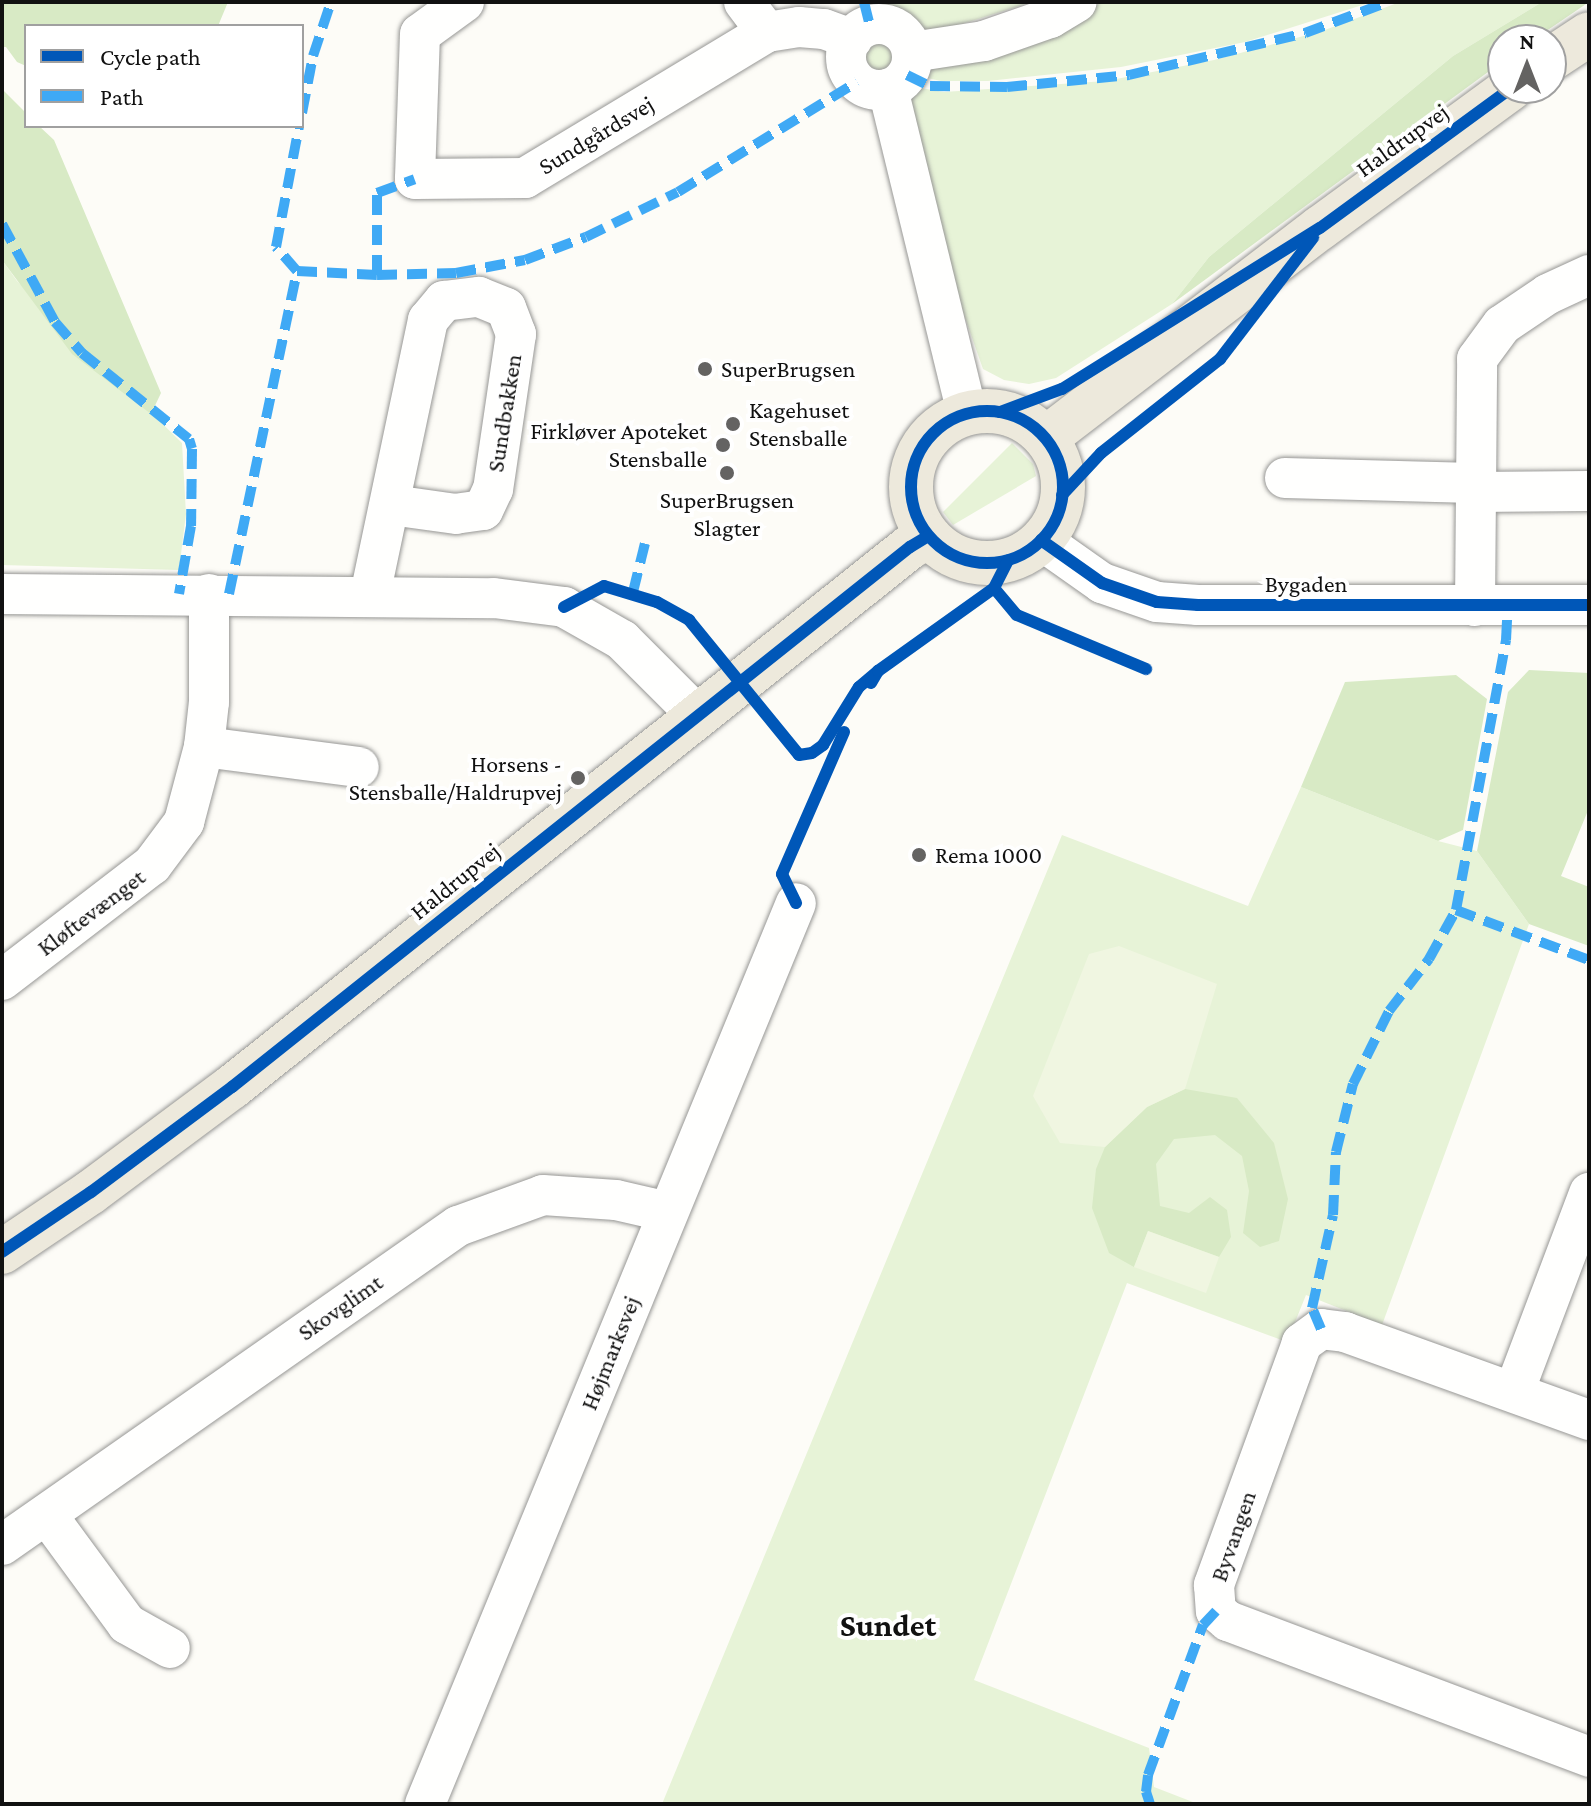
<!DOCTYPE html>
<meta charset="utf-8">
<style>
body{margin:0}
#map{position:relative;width:1591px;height:1806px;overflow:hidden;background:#fdfcf7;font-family:"Crimson Pro",serif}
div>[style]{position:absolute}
.green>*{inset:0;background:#e7f3d7}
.round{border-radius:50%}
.forest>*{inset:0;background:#d8eac5}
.pitch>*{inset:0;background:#f0f6e1}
.roads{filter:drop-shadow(0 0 2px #979795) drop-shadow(0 0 2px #979795)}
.minor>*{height:40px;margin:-20px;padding:0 20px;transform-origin:20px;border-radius:20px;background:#fffffe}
.minor>.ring{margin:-20px;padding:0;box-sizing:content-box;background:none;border:40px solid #fffffe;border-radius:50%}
.major>*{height:44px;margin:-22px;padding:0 22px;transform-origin:22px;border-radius:22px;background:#ede9dc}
.major>.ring{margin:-22px;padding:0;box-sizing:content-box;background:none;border:44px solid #ede9dc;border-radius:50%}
.quiet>*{height:10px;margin-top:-5px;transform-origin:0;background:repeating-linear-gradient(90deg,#3fa9f5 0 20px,transparent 0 30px)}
.cycleway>*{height:12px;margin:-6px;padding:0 6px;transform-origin:6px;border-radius:6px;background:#0057b8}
.cycleway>.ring{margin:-6px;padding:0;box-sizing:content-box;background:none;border:12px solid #0057b8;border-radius:50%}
.dots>*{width:22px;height:22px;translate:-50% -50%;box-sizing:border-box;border:4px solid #fff;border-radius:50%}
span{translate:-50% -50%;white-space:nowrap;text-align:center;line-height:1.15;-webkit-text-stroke:8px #fff;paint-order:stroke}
.street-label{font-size:24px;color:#111}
.poi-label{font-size:24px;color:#111}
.left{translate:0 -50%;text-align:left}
.right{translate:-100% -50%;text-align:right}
.district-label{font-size:32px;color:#111;font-weight:700}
.frame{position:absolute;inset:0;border:4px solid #111;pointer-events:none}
.legend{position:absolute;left:24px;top:24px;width:280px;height:104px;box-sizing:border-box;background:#fff;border:2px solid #a0a0a0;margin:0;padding:10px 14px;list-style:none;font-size:24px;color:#111}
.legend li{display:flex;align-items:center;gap:16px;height:40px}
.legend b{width:40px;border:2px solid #a0a0a0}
.north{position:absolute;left:1487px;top:24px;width:80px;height:80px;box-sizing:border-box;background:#fff;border:2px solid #a0a0a0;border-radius:50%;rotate:0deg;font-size:22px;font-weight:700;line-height:32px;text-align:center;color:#111}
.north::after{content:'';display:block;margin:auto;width:28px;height:36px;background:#646362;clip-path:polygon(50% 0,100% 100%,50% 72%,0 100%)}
</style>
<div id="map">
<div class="green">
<div style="clip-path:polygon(873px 2px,1032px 2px,959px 25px,926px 30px,902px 13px)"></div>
<div style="clip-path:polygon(1102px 2px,1372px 2px,1245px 42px,1121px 67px,988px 81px,941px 81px,922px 77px,928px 65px,1085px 13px)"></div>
<div style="clip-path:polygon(1400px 2px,1542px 2px,1453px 56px,1209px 257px,1172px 304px,1056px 378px,1029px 384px,1004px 380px,983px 369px,945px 261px,908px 92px,915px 87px,944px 92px,1106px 81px,1214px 60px,1322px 31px)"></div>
<div class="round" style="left:864px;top:40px;width:30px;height:30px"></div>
<div style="clip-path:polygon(2px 260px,17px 281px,182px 443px,186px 514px,179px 570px,2px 565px)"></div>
<div style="clip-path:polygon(1012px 443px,1033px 464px,1036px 476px,953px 525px,943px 512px)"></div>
<div style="clip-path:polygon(1301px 787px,1438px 841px,1477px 851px,1529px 924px,1382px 1325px,1306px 1295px,1287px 1342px,1127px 1283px,974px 1680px,1149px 1748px,1154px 1787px,1198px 1804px,662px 1804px,1062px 835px,1248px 906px)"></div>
</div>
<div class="forest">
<div style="clip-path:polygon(2px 2px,228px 2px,218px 26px,26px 26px,26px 66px,17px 62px,6px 47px,2px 47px)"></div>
<div style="clip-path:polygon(1542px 2px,1589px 2px,1533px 40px,1503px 40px,1503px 61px,1172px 304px,1209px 257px,1453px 56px)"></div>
<div style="clip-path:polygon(2px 89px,26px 113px,26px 126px,39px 126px,54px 140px,161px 393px,151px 414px,72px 354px,2px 260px)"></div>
<div style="clip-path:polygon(1529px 670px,1589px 673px,1589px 808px,1561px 876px,1589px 887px,1589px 946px,1529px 924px,1477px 851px,1508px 692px)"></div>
<div style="clip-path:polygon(1456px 675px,1487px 699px,1463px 830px,1438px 841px,1301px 787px,1345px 682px)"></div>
<div style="clip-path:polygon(1185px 1089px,1237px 1098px,1274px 1143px,1288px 1199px,1279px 1241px,1260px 1247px,1243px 1233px,1249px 1191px,1242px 1156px,1215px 1135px,1174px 1139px,1156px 1164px,1160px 1206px,1189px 1213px,1210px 1197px,1227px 1210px,1231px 1237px,1219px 1257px,1148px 1231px,1134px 1267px,1109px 1253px,1092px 1208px,1096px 1169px,1105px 1147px,1147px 1107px)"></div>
</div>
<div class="pitch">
<div style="clip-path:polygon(1119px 946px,1217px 984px,1185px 1089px,1147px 1107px,1105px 1147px,1060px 1143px,1033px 1096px,1089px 954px)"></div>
<div style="clip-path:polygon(1148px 1231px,1219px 1257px,1206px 1293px,1134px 1267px)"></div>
</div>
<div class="roads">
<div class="minor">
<div style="left:464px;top:2px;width:54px;rotate:144deg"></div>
<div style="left:420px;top:34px;width:145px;rotate:92deg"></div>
<div style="left:415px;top:179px;width:110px;rotate:-0.5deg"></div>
<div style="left:525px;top:178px;width:283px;rotate:-31.1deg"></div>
<div style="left:767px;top:32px;width:32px;rotate:-9deg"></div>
<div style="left:799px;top:27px;width:25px;rotate:5deg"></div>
<div style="left:824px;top:29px;width:30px;rotate:20deg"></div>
<div style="left:744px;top:2px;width:38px;rotate:53deg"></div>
<div class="ring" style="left:846px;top:24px;width:26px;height:26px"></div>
<div style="left:912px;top:52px;width:73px;rotate:-8.7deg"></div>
<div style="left:984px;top:41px;width:70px;rotate:-19.2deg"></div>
<div style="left:1050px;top:18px;width:31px;rotate:-31deg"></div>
<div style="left:888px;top:89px;width:333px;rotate:76.3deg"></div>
<div style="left:1285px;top:478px;width:189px;rotate:1.5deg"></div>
<div style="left:1474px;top:492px;width:115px;rotate:-0.5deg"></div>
<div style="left:1041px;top:540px;width:75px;rotate:35.2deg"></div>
<div style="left:1102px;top:583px;width:58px;rotate:19.1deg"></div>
<div style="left:1157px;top:602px;width:41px;rotate:4.2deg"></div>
<div style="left:1198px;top:605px;width:391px"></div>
<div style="left:2px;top:594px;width:492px;rotate:0.5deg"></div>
<div style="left:494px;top:598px;width:71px;rotate:7.3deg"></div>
<div style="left:564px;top:607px;width:67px;rotate:29.6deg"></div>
<div style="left:622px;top:640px;width:107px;rotate:45deg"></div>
<div style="left:370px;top:595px;width:281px;rotate:-78.1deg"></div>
<div style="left:428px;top:320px;width:25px;rotate:-50deg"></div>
<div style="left:444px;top:301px;width:35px;rotate:-7deg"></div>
<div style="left:479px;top:297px;width:29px;rotate:22deg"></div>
<div style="left:506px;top:308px;width:28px;rotate:69deg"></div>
<div style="left:516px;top:334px;width:157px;rotate:98.4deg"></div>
<div style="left:493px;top:489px;width:23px;rotate:115deg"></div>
<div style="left:483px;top:510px;width:27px;rotate:172deg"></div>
<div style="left:456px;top:514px;width:66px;rotate:-172.1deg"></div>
<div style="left:1475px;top:606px;width:247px;rotate:-89.5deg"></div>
<div style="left:1477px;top:359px;width:42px;rotate:-53.7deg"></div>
<div style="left:1502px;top:325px;width:55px;rotate:-34deg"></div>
<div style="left:1548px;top:294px;width:45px;rotate:-24.9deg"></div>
<div style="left:204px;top:747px;width:156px;rotate:7.4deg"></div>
<div style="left:2px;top:980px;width:189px;rotate:-37.5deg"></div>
<div style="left:152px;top:865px;width:54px;rotate:-53.3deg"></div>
<div style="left:184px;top:822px;width:78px;rotate:-75.1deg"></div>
<div style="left:204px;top:747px;width:45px;rotate:-83.7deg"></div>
<div style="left:209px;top:702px;width:108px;rotate:-90deg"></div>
<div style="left:1514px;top:1392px;width:213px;rotate:-69.3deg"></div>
<div style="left:1589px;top:1420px;width:259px;rotate:-160.2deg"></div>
<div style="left:1345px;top:1332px;width:24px;rotate:-173deg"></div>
<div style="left:1321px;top:1329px;width:24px;rotate:144deg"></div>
<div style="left:1302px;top:1343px;width:258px;rotate:110deg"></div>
<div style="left:1214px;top:1585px;width:26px;rotate:86deg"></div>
<div style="left:1216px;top:1611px;width:16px;rotate:40deg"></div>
<div style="left:1228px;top:1621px;width:386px;rotate:20.6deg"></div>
<div style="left:47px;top:1515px;width:135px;rotate:53.7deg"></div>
<div style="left:127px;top:1624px;width:49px;rotate:29.2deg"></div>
<div style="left:2px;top:1545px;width:557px;rotate:-34.98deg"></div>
<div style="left:458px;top:1226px;width:90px;rotate:-20deg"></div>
<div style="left:543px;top:1195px;width:73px;rotate:3.9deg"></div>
<div style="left:616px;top:1200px;width:53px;rotate:13deg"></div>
<div style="left:425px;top:1804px;width:974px;rotate:-67.62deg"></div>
</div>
<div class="major">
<div style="left:1551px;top:59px;width:45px;rotate:-33.3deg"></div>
<div class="ring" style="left:911px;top:411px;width:108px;height:108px"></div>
<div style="left:1046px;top:438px;width:345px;rotate:-37.5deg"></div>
<div style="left:1320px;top:228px;width:237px;rotate:-36.2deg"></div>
<div style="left:2px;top:1252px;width:107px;rotate:-34deg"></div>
<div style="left:91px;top:1192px;width:176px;rotate:-36.7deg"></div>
<div style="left:232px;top:1087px;width:867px;rotate:-38.54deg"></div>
<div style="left:910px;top:547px;width:21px;rotate:-31deg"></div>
</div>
</div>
<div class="quiet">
<div style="left:864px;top:2px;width:25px;rotate:76deg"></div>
<div style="left:907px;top:75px;width:25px;rotate:26deg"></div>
<div style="left:930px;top:86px;width:77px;rotate:0.7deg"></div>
<div style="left:1007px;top:87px;width:123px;rotate:-5.6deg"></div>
<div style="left:1129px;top:75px;width:181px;rotate:-13.4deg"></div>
<div style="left:1305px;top:33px;width:89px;rotate:-20.5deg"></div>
<div style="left:302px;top:113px;width:58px;rotate:-79.1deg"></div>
<div style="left:313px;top:56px;width:57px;rotate:-71.6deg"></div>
<div style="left:2px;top:224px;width:111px;rotate:61.6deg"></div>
<div style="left:55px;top:322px;width:41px;rotate:48.9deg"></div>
<div style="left:82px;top:353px;width:137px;rotate:38.8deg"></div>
<div style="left:189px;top:439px;width:10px;rotate:73deg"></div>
<div style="left:192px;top:449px;width:77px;rotate:90.7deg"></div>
<div style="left:191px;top:526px;width:69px;rotate:100deg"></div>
<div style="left:297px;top:271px;width:80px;rotate:2.9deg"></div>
<div style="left:377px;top:275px;width:79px;rotate:-1.5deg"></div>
<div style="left:456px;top:273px;width:70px;rotate:-10.7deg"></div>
<div style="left:525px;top:260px;width:65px;rotate:-20.7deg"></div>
<div style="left:586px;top:237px;width:102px;rotate:-26.1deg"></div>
<div style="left:678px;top:192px;width:210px;rotate:-31.6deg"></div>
<div style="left:377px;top:275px;width:82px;rotate:-90deg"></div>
<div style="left:377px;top:193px;width:40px;rotate:-20.2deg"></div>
<div style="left:633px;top:592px;width:50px;rotate:-76.2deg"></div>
<div style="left:229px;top:594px;width:330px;rotate:-78.1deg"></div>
<div style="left:297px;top:271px;width:32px;rotate:-131deg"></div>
<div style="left:276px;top:247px;width:123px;rotate:-79.2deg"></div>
<div style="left:1456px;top:910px;width:142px;rotate:20.6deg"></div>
<div style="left:1321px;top:1329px;width:23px;rotate:-113deg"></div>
<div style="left:1312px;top:1308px;width:95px;rotate:-77.3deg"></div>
<div style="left:1333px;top:1215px;width:63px;rotate:-87.3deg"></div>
<div style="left:1336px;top:1152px;width:70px;rotate:-76deg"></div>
<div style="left:1353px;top:1084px;width:81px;rotate:-63.7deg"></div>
<div style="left:1389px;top:1011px;width:66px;rotate:-52.4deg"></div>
<div style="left:1429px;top:959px;width:56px;rotate:-61.1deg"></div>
<div style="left:1456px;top:910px;width:275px;rotate:-79.5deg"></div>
<div style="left:1506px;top:640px;width:34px;rotate:-87deg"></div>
<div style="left:1150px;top:1804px;width:13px;rotate:-108deg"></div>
<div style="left:1146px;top:1792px;width:17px;rotate:-83deg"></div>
<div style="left:1148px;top:1775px;width:160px;rotate:-69.9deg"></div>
<div style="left:1203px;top:1625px;width:19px;rotate:-47deg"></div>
</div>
<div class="cycleway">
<div class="ring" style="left:911px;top:411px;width:140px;height:140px"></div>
<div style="left:1000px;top:412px;width:66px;rotate:-20.4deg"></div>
<div style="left:1062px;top:389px;width:304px;rotate:-32deg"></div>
<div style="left:1320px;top:228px;width:237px;rotate:-36.2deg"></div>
<div style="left:1062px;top:495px;width:57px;rotate:-47.1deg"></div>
<div style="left:1101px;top:453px;width:152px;rotate:-38.3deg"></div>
<div style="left:1220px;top:359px;width:153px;rotate:-52.5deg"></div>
<div style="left:1041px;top:540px;width:75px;rotate:35.2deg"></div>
<div style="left:1102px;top:583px;width:58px;rotate:19.1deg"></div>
<div style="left:1157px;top:602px;width:41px;rotate:4.2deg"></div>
<div style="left:1198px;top:605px;width:391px"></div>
<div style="left:994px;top:588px;width:35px;rotate:50deg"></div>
<div style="left:1017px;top:615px;width:140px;rotate:22.7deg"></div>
<div style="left:564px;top:607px;width:45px;rotate:-27.7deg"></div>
<div style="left:604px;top:586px;width:55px;rotate:16.8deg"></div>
<div style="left:657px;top:602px;width:37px;rotate:29deg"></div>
<div style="left:689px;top:620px;width:174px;rotate:50.8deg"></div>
<div style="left:799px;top:755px;width:13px;rotate:-9deg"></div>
<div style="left:812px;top:753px;width:14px;rotate:-36deg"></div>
<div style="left:823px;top:745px;width:68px;rotate:-58.2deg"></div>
<div style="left:859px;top:687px;width:25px;rotate:-40deg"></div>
<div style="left:871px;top:683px;width:14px;rotate:-60deg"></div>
<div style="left:878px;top:671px;width:143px;rotate:-35.6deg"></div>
<div style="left:994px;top:588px;width:31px;rotate:-63deg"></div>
<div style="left:796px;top:903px;width:32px;rotate:-116deg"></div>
<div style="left:782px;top:874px;width:155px;rotate:-66.4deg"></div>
<div style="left:2px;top:1252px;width:107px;rotate:-34deg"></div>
<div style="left:91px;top:1192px;width:176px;rotate:-36.7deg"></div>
<div style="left:232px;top:1087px;width:867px;rotate:-38.54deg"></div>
<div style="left:910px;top:547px;width:21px;rotate:-31deg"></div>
</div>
<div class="dots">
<div style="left:705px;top:369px;background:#646362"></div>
<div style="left:733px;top:424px;background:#646362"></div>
<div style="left:723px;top:445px;background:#646362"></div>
<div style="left:727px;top:473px;background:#646362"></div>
<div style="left:578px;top:778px;background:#646362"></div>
<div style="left:919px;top:855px;background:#646362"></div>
</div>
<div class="street-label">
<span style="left:596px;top:135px;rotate:-31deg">Sundgårdsvej</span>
<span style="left:1402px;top:140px;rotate:-36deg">Haldrupvej</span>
<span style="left:504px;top:413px;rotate:-81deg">Sundbakken</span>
<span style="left:1306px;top:584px">Bygaden</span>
<span style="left:455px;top:881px;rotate:-39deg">Haldrupvej</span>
<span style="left:91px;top:912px;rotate:-37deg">Kløftevænget</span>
<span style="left:340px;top:1307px;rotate:-35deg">Skovglimt</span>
<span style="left:610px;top:1353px;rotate:-68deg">Højmarksvej</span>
<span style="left:1233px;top:1536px;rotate:-71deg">Byvangen</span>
</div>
<div class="poi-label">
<span class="left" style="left:721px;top:369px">SuperBrugsen</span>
<span class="left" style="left:749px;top:424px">Kagehuset<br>Stensballe</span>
<span class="right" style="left:707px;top:445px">Firkløver Apoteket<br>Stensballe</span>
<span style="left:727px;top:514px">SuperBrugsen<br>Slagter</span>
<span class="right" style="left:562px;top:778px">Horsens -<br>Stensballe/Haldrupvej</span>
<span class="left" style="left:935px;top:855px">Rema 1000</span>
</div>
<div class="district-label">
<span style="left:888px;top:1625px">Sundet</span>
</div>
<div class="frame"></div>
<ul class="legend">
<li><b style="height:10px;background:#0057b8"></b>Cycle path</li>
<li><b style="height:10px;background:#3fa9f5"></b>Path</li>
</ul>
<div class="north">N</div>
</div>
